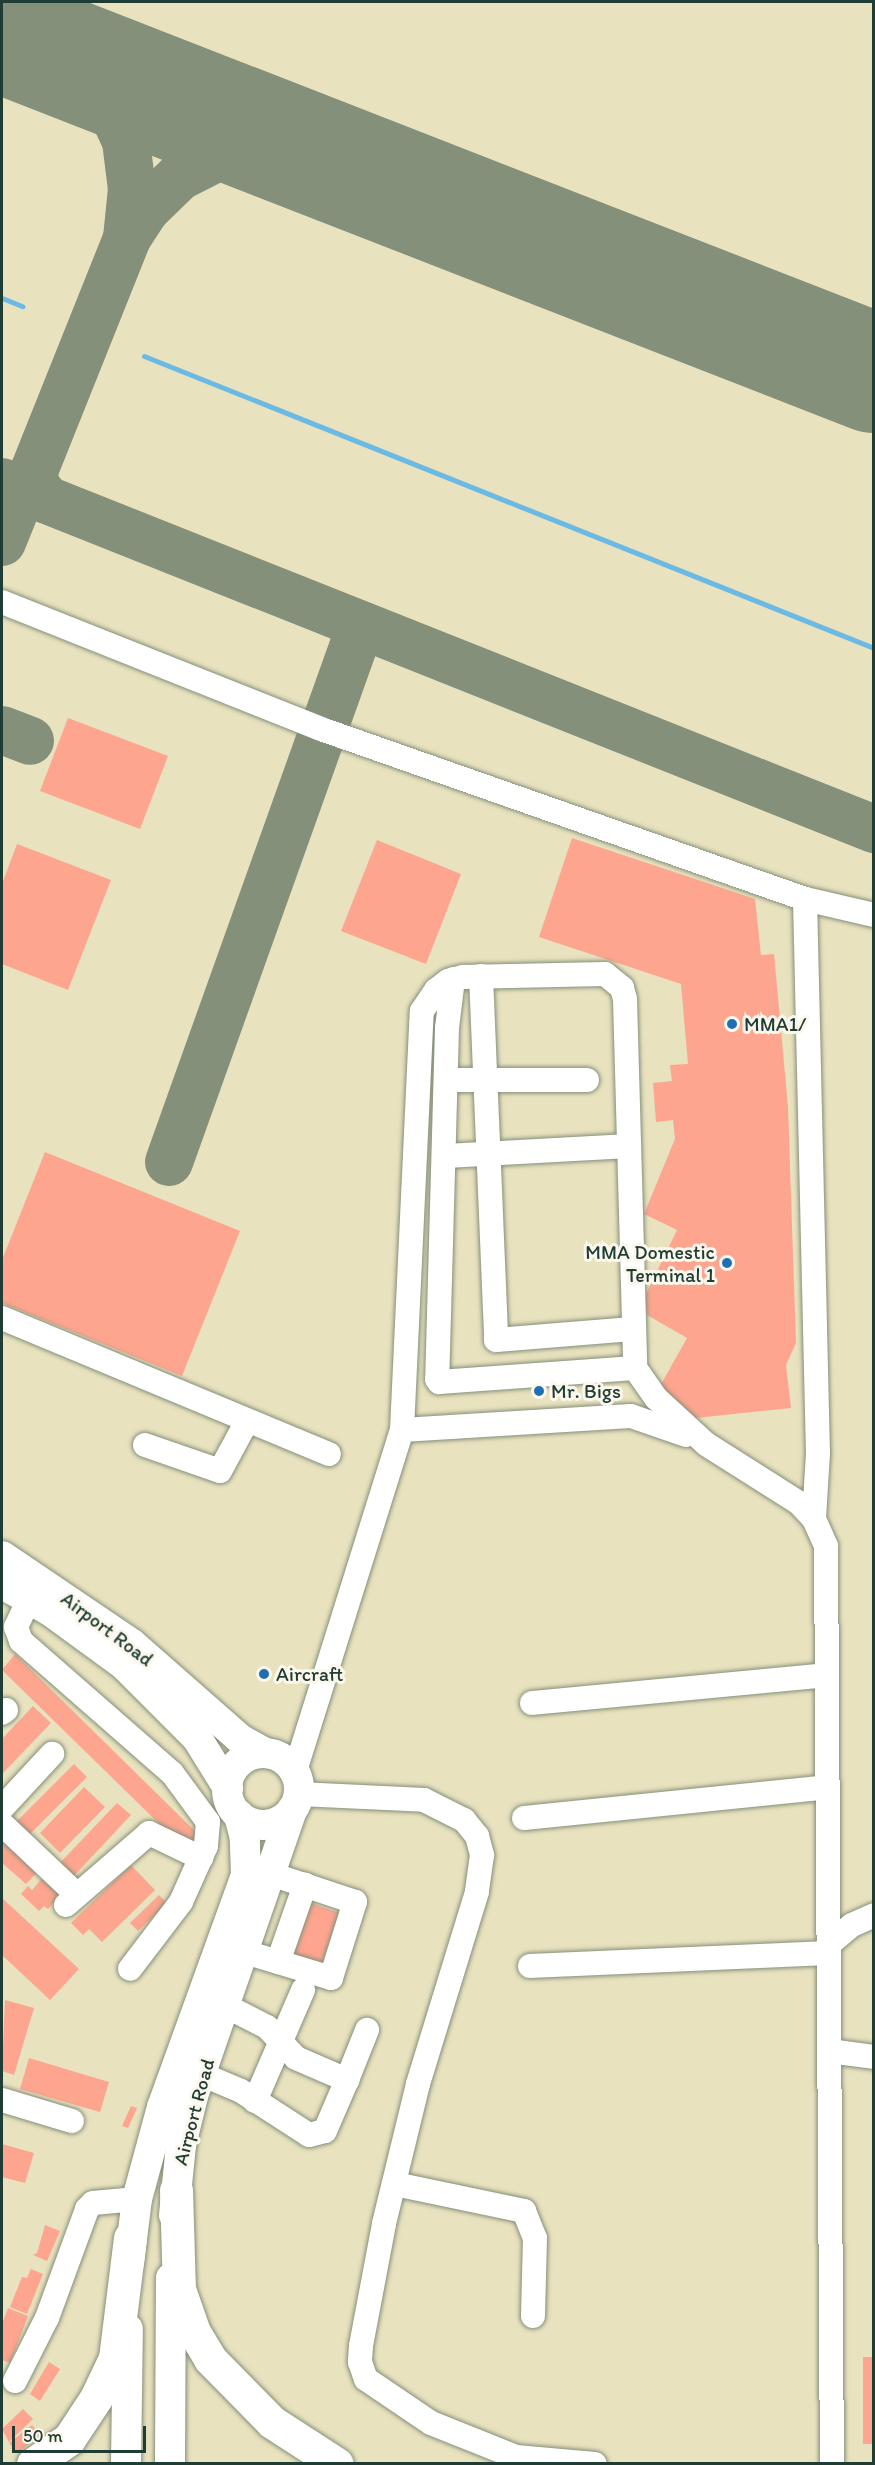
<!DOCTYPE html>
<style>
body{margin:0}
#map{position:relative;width:875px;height:2465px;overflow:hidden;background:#e9e2bf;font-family:Itim,sans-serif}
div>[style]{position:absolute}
.stream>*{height:5px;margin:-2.5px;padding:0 2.5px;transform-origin:2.5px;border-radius:2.5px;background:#6bb9e5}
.taxiway>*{height:48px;margin:-24px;padding:0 24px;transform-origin:24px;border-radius:24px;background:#84907a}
.runway>*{height:120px;margin:-60px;padding:0 60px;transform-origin:60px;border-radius:60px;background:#84907a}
.building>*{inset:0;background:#fda58f}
.roads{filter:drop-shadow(0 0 2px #84907a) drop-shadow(0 0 2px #84907a)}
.minor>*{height:24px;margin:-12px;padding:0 12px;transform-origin:12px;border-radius:12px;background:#fff}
.major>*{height:30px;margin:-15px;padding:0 15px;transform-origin:15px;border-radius:15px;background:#fff}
.major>.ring{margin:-15px;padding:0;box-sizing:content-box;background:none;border:30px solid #fff;border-radius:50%}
.highway>*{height:33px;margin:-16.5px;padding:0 16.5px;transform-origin:16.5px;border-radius:16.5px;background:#fff}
.dots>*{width:16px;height:16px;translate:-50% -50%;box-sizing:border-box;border:3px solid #fbf7ec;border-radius:50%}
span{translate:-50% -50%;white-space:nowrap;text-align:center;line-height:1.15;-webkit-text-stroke:6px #fbf7ec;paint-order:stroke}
.poi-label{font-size:20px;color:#1f3d34}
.left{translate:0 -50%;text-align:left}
.right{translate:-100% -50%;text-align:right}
.street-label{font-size:20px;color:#1f3d34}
.frame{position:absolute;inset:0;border:3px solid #1f3d34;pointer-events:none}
.scale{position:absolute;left:12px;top:2426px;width:134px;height:27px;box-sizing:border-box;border:3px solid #1f3d34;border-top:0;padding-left:8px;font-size:18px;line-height:21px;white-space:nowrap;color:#1f3d34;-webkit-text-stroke:4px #fbf7ec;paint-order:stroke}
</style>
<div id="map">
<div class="stream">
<div style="left:2px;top:298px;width:22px;rotate:22deg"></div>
<div style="left:144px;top:356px;width:786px;rotate:21.8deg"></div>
</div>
<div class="taxiway">
<div style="left:68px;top:59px;width:23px;rotate:38deg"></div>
<div style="left:86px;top:73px;width:32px;rotate:51deg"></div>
<div style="left:106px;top:98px;width:47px;rotate:65.1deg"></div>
<div style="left:126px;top:141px;width:48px;rotate:82.9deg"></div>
<div style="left:132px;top:189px;width:49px;rotate:95.8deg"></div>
<div style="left:845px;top:362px;width:29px;rotate:6deg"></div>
<div style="left:2px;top:482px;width:939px;rotate:21.7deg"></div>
<div style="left:47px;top:500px;width:19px;rotate:-129deg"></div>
<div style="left:35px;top:485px;width:14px;rotate:-94deg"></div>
<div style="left:34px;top:471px;width:251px;rotate:-68.2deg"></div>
<div style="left:127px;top:238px;width:33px;rotate:-57deg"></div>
<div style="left:145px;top:210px;width:47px;rotate:-44.1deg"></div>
<div style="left:179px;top:177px;width:48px;rotate:-27.1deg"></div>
<div style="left:222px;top:155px;width:48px;rotate:-10.8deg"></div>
<div style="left:269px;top:146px;width:34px;rotate:7deg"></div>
<div style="left:2px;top:542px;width:56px;rotate:-68deg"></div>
<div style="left:2px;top:730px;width:30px;rotate:21deg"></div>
<div style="left:169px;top:1162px;width:570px;rotate:-70.33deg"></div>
</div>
<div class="runway">
<div style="left:2px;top:33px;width:936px;rotate:21.3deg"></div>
</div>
<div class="building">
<div style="clip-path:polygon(68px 718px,168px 756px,140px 829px,40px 791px)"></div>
<div style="clip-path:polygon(572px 838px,755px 899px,761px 955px,774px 954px,788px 1107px,796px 1343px,786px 1365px,791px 1408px,696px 1418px,655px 1395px,687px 1338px,647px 1315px,645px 1296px,677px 1230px,644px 1214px,675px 1139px,673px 1120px,656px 1122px,653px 1083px,672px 1081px,670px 1065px,688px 1064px,681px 984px,539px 937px)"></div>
<div style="clip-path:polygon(377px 840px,461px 874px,426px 964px,341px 931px)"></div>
<div style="clip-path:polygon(17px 844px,111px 880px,68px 990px,2px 964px,2px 884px)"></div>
<div style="clip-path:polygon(45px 1152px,240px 1231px,182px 1376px,2px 1303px,2px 1260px)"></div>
<div style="clip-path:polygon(15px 1654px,201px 1837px,187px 1851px,2px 1670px)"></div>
<div style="clip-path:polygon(33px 1706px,51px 1723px,2px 1774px,2px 1739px)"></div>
<div style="clip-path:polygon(74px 1764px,87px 1777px,28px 1836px,15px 1823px)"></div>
<div style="clip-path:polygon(84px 1787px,105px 1807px,60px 1853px,40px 1833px)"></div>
<div style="clip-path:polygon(117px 1803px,131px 1815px,71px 1879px,57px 1866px)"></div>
<div style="clip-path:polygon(2px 1832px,41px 1868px,26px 1884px,2px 1863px)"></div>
<div style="clip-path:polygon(131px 1865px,155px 1890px,102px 1942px,89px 1929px,83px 1935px,71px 1923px)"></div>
<div style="clip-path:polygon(45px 1875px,64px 1892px,48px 1909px,44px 1906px,39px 1911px,21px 1894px,28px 1886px,32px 1890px)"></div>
<div style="clip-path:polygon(159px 1895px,167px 1903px,138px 1931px,130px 1923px)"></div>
<div style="clip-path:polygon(2px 1898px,79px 1969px,50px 2000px,2px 1955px)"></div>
<div style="clip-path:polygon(305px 1901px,339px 1913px,320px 1972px,287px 1960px)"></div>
<div style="clip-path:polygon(5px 2000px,34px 2008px,14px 2075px,2px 2071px)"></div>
<div style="clip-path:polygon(29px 2058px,109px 2082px,100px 2112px,20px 2089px)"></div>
<div style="clip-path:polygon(131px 2106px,137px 2108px,128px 2128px,122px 2126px)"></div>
<div style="clip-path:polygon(2px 2144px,34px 2153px,25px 2183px,2px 2177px)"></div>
<div style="clip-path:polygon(45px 2225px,60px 2231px,47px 2261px,33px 2255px,37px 2253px)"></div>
<div style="clip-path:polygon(31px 2269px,43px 2274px,27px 2314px,10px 2307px,22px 2277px,27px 2278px)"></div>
<div style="clip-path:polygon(8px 2308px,28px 2316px,10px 2363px,2px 2360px,2px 2324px)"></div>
<div style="clip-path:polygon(863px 2357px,874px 2357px,874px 2444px,863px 2444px)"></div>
<div style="clip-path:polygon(49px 2362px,60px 2369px,40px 2401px,30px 2394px)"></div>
<div style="clip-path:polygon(23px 2409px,33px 2419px,9px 2442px,2px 2429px)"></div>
<div style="clip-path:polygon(32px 2425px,40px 2435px,17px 2453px,9px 2443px)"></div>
</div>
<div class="roads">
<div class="minor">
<div style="left:2px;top:602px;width:343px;rotate:21.7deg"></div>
<div style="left:321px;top:729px;width:513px;rotate:19.35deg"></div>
<div style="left:805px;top:899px;width:71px;rotate:13.1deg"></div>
<div style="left:805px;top:899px;width:554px;rotate:88.66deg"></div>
<div style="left:818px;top:1453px;width:66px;rotate:93.5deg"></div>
<div style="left:481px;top:976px;width:364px;rotate:87.6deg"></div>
<div style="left:496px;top:1340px;width:137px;rotate:-4.6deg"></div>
<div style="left:453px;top:979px;width:49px;rotate:97deg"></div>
<div style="left:447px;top:1028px;width:351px;rotate:91.6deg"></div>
<div style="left:437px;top:1379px;width:4px;rotate:56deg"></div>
<div style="left:439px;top:1382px;width:196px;rotate:-4.1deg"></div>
<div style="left:447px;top:1080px;width:140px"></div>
<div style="left:446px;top:1156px;width:183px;rotate:-3.1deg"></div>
<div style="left:2px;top:1318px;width:354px;rotate:22.6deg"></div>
<div style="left:402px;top:1430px;width:229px;rotate:-3.5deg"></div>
<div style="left:631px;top:1416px;width:58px;rotate:19.1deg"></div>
<div style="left:145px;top:1445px;width:79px;rotate:19.1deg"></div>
<div style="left:220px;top:1471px;width:57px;rotate:-61.6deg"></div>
<div style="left:29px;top:1599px;width:31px;rotate:115deg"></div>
<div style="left:16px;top:1627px;width:15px;rotate:70deg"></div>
<div style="left:21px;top:1641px;width:201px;rotate:41.2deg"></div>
<div style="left:172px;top:1773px;width:61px;rotate:53.7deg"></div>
<div style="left:208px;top:1822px;width:24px;rotate:95deg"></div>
<div style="left:206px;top:1846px;width:61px;rotate:114.1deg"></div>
<div style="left:181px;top:1902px;width:84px;rotate:127.3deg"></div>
<div style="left:532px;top:1703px;width:296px;rotate:-5.4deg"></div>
<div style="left:2px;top:1713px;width:5px;rotate:-37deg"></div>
<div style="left:295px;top:1771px;width:357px;rotate:-72.6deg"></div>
<div style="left:402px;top:1430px;width:419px;rotate:-87.3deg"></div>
<div style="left:422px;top:1011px;width:25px;rotate:-56deg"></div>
<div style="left:436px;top:990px;width:15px;rotate:-37deg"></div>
<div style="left:448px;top:981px;width:16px;rotate:-15deg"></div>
<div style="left:463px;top:977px;width:142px;rotate:-1.2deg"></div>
<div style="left:605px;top:974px;width:22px;rotate:39deg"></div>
<div style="left:622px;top:988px;width:11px;rotate:75deg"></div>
<div style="left:625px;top:999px;width:369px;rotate:88.4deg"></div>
<div style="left:635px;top:1368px;width:37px;rotate:55deg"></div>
<div style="left:656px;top:1398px;width:68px;rotate:42.6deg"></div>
<div style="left:706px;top:1444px;width:110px;rotate:32.4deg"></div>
<div style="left:799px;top:1503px;width:22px;rotate:47deg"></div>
<div style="left:814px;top:1519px;width:30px;rotate:66deg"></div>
<div style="left:826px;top:1546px;width:918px;rotate:89.63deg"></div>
<div style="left:299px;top:1794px;width:125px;rotate:2.7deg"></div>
<div style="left:424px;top:1800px;width:45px;rotate:26.6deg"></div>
<div style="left:464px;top:1820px;width:21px;rotate:51deg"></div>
<div style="left:477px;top:1836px;width:20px;rotate:75deg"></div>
<div style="left:482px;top:1855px;width:37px;rotate:98deg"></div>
<div style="left:477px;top:1892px;width:201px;rotate:107.1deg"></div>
<div style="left:418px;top:2084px;width:144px;rotate:103.7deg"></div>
<div style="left:384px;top:2224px;width:124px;rotate:100.7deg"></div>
<div style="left:361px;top:2346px;width:16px;rotate:94deg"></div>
<div style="left:360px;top:2362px;width:18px;rotate:71deg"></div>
<div style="left:366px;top:2379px;width:78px;rotate:34.1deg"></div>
<div style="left:431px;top:2423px;width:92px;rotate:21.8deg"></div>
<div style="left:516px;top:2457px;width:79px;rotate:5.1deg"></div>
<div style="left:2px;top:1808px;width:74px;rotate:-47.2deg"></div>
<div style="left:524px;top:1818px;width:305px;rotate:-5.8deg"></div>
<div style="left:2px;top:1824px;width:103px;rotate:43.4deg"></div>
<div style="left:66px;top:1905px;width:110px;rotate:-40.9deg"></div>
<div style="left:149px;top:1833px;width:58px;rotate:25.7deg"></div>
<div style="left:828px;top:1945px;width:31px;rotate:-40deg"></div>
<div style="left:852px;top:1925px;width:24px;rotate:-24deg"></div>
<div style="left:245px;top:1952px;width:90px;rotate:16.8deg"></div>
<div style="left:331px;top:1978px;width:80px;rotate:-72.5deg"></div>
<div style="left:355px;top:1902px;width:89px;rotate:-161.6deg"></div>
<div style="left:278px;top:1962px;width:82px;rotate:-70.7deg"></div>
<div style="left:530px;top:1966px;width:298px;rotate:-2.5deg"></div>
<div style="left:226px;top:2006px;width:46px;rotate:27.1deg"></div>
<div style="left:267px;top:2027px;width:42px;rotate:46.9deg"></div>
<div style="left:296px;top:2058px;width:56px;rotate:23.3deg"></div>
<div style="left:347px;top:2080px;width:54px;rotate:-68.2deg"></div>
<div style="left:829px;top:2051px;width:45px;rotate:7.6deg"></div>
<div style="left:201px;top:2074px;width:43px;rotate:23deg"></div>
<div style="left:241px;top:2091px;width:81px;rotate:32.9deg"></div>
<div style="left:309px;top:2135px;width:16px;rotate:-14deg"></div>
<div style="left:325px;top:2131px;width:56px;rotate:-66.7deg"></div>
<div style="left:2px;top:2100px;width:73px;rotate:16.7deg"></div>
<div style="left:255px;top:2101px;width:121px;rotate:-66.6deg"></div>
<div style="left:395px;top:2184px;width:132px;rotate:11.8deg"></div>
<div style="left:524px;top:2211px;width:29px;rotate:68deg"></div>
<div style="left:535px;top:2238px;width:78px;rotate:91.5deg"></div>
<div style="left:15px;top:2381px;width:71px;rotate:-63.1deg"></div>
<div style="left:47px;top:2318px;width:116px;rotate:-69.8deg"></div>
<div style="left:87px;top:2209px;width:8px;rotate:-45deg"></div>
<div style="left:93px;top:2203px;width:44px;rotate:-5.2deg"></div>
</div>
<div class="major">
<div style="left:2px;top:1556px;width:157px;rotate:34.1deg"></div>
<div style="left:132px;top:1644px;width:144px;rotate:41.3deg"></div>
<div style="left:240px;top:1739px;width:26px;rotate:29deg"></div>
<div style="left:2px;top:1584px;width:55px;rotate:29.4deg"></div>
<div style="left:50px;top:1611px;width:92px;rotate:36.1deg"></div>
<div style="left:124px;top:1665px;width:103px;rotate:45deg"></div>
<div style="left:197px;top:1738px;width:59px;rotate:58.2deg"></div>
<div class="ring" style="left:227px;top:1753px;width:42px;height:42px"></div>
<div style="left:174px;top:2215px;width:70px;rotate:-84.3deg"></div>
<div style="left:181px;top:2145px;width:50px;rotate:-76.2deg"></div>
<div style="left:193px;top:2096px;width:303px;rotate:-70.9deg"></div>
<div style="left:129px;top:2263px;width:64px;rotate:-82.9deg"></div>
<div style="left:137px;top:2199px;width:95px;rotate:-74.8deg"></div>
<div style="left:162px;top:2107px;width:247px;rotate:-70.1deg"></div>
<div style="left:246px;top:1875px;width:37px;rotate:-92deg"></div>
<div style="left:245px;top:1838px;width:24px;rotate:-105deg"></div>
<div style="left:126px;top:2464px;width:135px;rotate:-89.2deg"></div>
<div style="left:170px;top:2464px;width:186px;rotate:-89.7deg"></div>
</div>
<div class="highway">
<div style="left:176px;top:2190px;width:99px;rotate:88.3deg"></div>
<div style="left:179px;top:2289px;width:46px;rotate:70.8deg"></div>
<div style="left:194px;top:2332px;width:31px;rotate:59deg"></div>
<div style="left:210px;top:2359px;width:88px;rotate:45.5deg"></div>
<div style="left:272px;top:2422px;width:77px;rotate:32.9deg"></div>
<div style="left:33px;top:2464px;width:44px;rotate:-34.8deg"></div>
<div style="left:69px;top:2439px;width:49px;rotate:-56.6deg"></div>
<div style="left:96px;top:2398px;width:44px;rotate:-64.6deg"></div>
<div style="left:115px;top:2358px;width:121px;rotate:-82.9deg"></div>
</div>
</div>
<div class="dots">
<div style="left:732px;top:1024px;background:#1f6fb2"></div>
<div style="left:727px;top:1263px;background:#1f6fb2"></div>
<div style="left:539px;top:1391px;background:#1f6fb2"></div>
<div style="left:264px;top:1674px;background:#1f6fb2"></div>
</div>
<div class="poi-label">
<span class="left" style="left:744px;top:1024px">MMA1/</span>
<span class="right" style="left:715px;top:1264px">MMA Domestic<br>Terminal 1</span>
<span class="left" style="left:551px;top:1391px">Mr. Bigs</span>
<span class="left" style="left:276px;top:1674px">Aircraft</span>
</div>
<div class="street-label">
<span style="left:107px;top:1629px;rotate:37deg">Airport Road</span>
<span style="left:194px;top:2112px;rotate:-75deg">Airport Road</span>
</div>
<div class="frame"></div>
<div class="scale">50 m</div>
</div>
